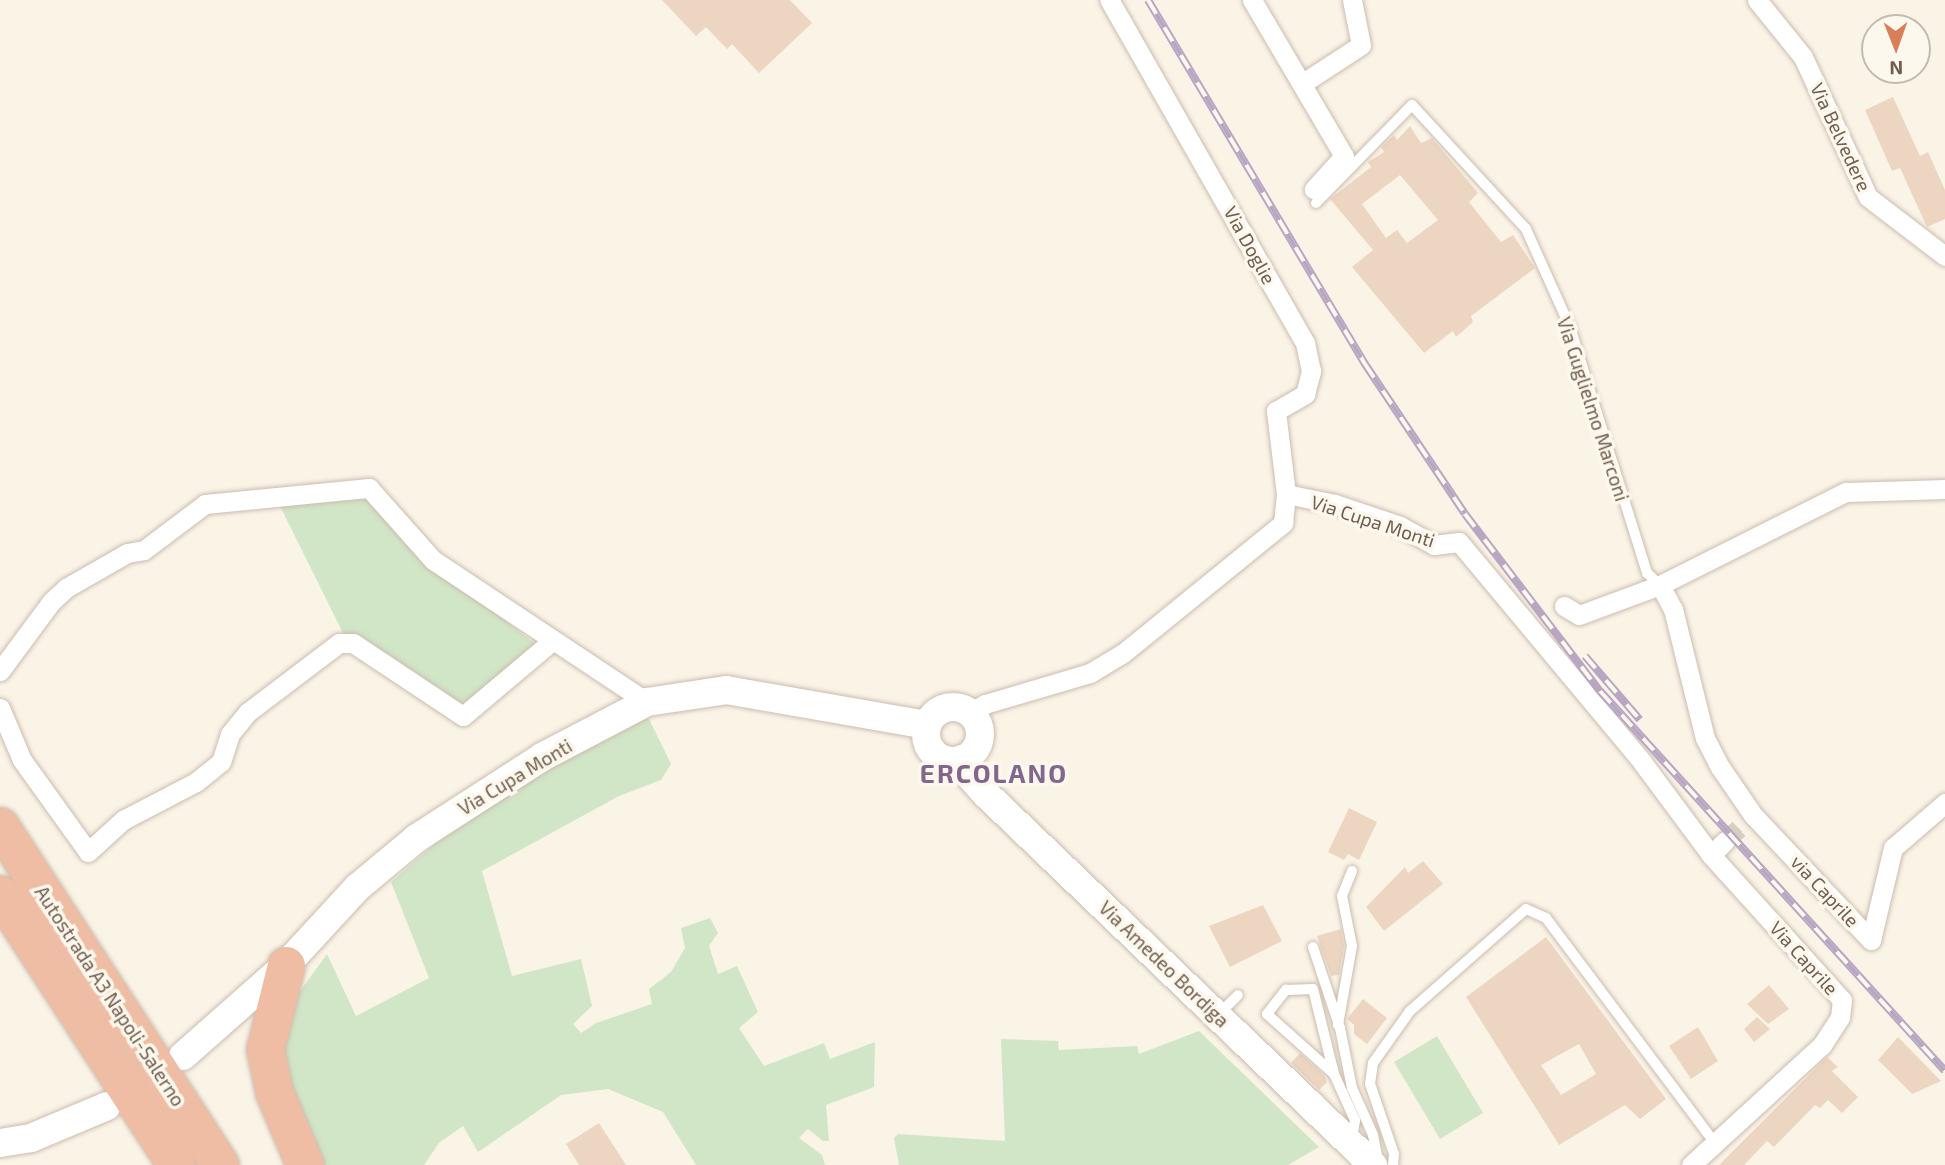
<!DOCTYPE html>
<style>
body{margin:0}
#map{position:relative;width:1945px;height:1165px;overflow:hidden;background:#faf4e7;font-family:"Exo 2",sans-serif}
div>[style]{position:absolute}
.green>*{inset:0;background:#d1e6c6}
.building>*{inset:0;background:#edd6c1}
.street-tunnel>*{height:19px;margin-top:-9.5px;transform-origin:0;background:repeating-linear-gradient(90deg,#d8cec1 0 19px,transparent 0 29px)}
.roads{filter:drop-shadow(0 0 2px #cbbcae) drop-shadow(0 0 2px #cbbcae)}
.lane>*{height:10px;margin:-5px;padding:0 5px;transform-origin:5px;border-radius:5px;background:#fff}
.street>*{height:19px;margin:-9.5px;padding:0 9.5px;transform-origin:9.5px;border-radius:9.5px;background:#fff}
.secondary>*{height:28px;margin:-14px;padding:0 14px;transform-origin:14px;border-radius:14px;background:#fff}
.secondary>.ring{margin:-14px;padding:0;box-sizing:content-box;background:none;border:28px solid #fff;border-radius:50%}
.highway>*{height:37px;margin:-18.5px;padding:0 18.5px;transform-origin:18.5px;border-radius:18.5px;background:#eebda4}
.rail>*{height:8px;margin-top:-4px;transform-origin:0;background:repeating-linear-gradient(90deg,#fdf8ed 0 16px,#b8a6c3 0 32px);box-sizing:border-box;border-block:2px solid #b8a6c3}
span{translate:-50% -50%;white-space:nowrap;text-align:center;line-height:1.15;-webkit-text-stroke:7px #fdf8ed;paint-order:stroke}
.street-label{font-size:19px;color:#715d4e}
.district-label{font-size:26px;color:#83668d;font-weight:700;letter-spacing:2px}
.north{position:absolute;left:1861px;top:14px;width:70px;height:70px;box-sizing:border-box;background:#fdf8ed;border:2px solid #c5baad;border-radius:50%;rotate:179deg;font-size:19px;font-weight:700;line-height:28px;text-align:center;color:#715d4e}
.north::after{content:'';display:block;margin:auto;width:24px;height:32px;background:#d87e58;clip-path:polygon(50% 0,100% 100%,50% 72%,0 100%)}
</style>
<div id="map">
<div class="green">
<div style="clip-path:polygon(362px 494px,377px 503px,406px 545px,538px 646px,462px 705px,344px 635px,278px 502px)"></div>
<div style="clip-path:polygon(648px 717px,671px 764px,661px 780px,619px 796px,482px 871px,512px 976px,581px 959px,592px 1006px,573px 1024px,581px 1033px,596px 1023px,652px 1004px,649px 989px,671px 972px,685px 948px,681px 928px,710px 918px,718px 933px,709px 946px,718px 974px,737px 966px,758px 1012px,739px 1028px,764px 1066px,824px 1043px,830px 1059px,875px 1042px,874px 1087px,826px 1105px,829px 1141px,823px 1141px,808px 1129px,799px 1138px,822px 1155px,825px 1165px,696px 1165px,663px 1112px,608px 1089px,561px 1095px,478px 1152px,463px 1126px,439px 1143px,424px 1165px,318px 1165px,286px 1075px,283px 1046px,285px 1025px,298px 994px,327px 954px,356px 1016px,429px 978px,391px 882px,480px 805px)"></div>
<div style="clip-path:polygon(1199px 1031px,1319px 1147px,1288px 1165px,899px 1165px,894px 1138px,898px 1134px,1005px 1141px,1001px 1039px,1058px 1041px,1059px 1050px,1137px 1046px,1139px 1054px)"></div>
<div style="clip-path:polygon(1437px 1036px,1483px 1113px,1440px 1139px,1394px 1062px)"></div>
</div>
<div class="building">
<div style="clip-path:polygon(662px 0,790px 0,812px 23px,759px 73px,732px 44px,727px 49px,706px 27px,696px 36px)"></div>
<div style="clip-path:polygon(1893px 97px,1920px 156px,1928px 152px,1945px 190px,1945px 219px,1927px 227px,1900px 168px,1892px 171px,1865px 110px)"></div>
<div style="clip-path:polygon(evenodd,1410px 126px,1421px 143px,1432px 138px,1478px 193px,1469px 202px,1501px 242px,1513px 235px,1535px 268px,1471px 316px,1473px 322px,1456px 337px,1453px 331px,1424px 353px,1352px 267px,1373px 250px,1330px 199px,1371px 167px,1368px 162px,1384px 152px,1381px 147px,1394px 135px,1397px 140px,1410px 126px,1400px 175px,1438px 220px,1407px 243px,1397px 230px,1386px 238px,1362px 204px,1400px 175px)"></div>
<div style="clip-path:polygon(1349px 808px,1377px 822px,1359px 860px,1348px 854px,1344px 860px,1328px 852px)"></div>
<div style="clip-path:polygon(1423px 861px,1443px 884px,1384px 931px,1366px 907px,1405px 867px,1408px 873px)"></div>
<div style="clip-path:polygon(1263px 905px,1282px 941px,1230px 967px,1209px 926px)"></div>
<div style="clip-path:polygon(1341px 929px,1344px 946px,1339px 975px,1331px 976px,1317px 936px)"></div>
<div style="clip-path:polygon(evenodd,1546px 937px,1666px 1099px,1640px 1119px,1625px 1105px,1559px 1145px,1466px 997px,1546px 937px,1579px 1044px,1596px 1074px,1561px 1095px,1541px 1065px,1579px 1044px)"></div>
<div style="clip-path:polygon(1769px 985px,1789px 1009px,1768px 1024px,1747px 1004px)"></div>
<div style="clip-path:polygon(1363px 999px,1387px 1018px,1367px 1044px,1354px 1034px,1354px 1025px,1347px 1019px)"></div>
<div style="clip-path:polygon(1757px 1017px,1770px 1029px,1754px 1042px,1744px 1029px)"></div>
<div style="clip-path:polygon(1698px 1027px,1718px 1061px,1691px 1079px,1669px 1046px)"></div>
<div style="clip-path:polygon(1898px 1037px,1941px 1081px,1912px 1094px,1878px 1060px)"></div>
<div style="clip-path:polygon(1300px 1053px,1324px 1075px,1327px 1082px,1319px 1090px,1291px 1063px)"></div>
<div style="clip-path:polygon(1827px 1057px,1838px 1067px,1832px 1071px,1858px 1097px,1842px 1113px,1828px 1100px,1820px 1108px,1815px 1105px,1774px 1147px,1767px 1141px,1744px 1165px,1719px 1165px)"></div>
<div style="clip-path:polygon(599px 1123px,626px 1165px,579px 1165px,566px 1144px)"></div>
</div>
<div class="street-tunnel">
<div style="left:1725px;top:841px;width:24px;rotate:-42deg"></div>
</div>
<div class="roads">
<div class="lane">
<div style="left:1316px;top:203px;width:137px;rotate:-45.6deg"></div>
<div style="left:1412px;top:105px;width:168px;rotate:47.4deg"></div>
<div style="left:1526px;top:229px;width:107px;rotate:65.8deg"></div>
<div style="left:1570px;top:327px;width:258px;rotate:72.6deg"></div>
<div style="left:1647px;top:573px;width:18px;rotate:43deg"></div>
<div style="left:1313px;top:947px;width:85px;rotate:71.6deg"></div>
<div style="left:1340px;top:1028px;width:61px;rotate:78.7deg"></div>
<div style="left:1352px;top:1088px;width:51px;rotate:65.9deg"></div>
<div style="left:1373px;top:1135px;width:26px;rotate:79deg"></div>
<div style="left:1218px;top:1015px;width:28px;rotate:-45deg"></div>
<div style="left:1338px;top:1025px;width:80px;rotate:-80deg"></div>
<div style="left:1352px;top:946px;width:51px;rotate:-101.3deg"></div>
<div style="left:1342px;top:896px;width:27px;rotate:-68deg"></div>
<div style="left:1334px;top:1074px;width:90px;rotate:-138.2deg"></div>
<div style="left:1267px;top:1014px;width:31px;rotate:-52deg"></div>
<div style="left:1286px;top:990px;width:27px;rotate:-2deg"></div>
<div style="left:1313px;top:989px;width:88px;rotate:76.1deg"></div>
<div style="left:1334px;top:1074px;width:51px;rotate:65.5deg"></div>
<div style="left:1355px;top:1120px;width:20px;rotate:99deg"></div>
<div style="left:1393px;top:1165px;width:11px;rotate:-85deg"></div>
<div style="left:1394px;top:1154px;width:74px;rotate:-108.9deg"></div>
<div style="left:1370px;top:1084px;width:21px;rotate:-82deg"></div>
<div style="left:1373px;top:1063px;width:64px;rotate:-54.6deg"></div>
<div style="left:1410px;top:1011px;width:154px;rotate:-41.3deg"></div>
<div style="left:1526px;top:909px;width:22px;rotate:24deg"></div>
<div style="left:1546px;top:918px;width:281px;rotate:53.1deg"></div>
</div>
<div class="street">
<div style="left:1252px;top:0;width:181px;rotate:59.5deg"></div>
<div style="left:1344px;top:156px;width:45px;rotate:132.3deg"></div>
<div style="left:1757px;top:0;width:73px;rotate:51.1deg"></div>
<div style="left:1803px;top:57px;width:154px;rotate:65.1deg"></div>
<div style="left:1868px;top:197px;width:97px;rotate:37.5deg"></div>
<div style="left:1303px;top:83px;width:69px;rotate:-33.2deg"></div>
<div style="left:1361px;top:45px;width:46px;rotate:-101.3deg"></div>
<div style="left:1286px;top:494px;width:50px;rotate:11.5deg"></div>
<div style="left:1335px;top:504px;width:69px;rotate:18.7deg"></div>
<div style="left:1400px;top:526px;width:39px;rotate:29deg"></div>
<div style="left:1434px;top:545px;width:25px;rotate:-7deg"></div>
<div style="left:1459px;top:542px;width:286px;rotate:50.2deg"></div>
<div style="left:1642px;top:762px;width:116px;rotate:53.4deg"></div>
<div style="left:1660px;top:585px;width:27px;rotate:62deg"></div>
<div style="left:1673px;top:609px;width:133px;rotate:76.1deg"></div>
<div style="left:1705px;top:738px;width:33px;rotate:63deg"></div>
<div style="left:1720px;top:767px;width:58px;rotate:55.5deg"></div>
<div style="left:1753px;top:815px;width:172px;rotate:46.7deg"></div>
<div style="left:1564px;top:606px;width:17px;rotate:31deg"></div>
<div style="left:1579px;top:615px;width:86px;rotate:-20.3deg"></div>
<div style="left:1660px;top:585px;width:208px;rotate:-26.6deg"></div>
<div style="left:1846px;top:492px;width:99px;rotate:-1.7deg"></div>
<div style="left:0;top:671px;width:86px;rotate:-53.5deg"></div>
<div style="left:51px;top:602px;width:21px;rotate:-43deg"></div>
<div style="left:66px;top:588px;width:70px;rotate:-29.8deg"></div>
<div style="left:127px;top:553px;width:17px;rotate:-10deg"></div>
<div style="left:144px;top:550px;width:76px;rotate:-37deg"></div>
<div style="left:205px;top:504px;width:165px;rotate:-5.6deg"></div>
<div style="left:369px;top:488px;width:96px;rotate:48.4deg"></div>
<div style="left:433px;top:560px;width:257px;rotate:33.6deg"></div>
<div style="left:0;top:708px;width:56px;rotate:67.1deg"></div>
<div style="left:22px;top:760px;width:113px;rotate:54.3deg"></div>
<div style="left:88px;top:852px;width:47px;rotate:-42.4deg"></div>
<div style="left:123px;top:820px;width:82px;rotate:-27.5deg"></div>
<div style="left:196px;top:782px;width:32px;rotate:-39deg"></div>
<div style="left:221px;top:762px;width:29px;rotate:-72deg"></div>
<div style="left:230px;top:734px;width:28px;rotate:-51deg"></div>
<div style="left:248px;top:712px;width:114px;rotate:-37.2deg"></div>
<div style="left:339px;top:643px;width:14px"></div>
<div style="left:353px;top:643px;width:132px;rotate:33.6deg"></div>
<div style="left:463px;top:716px;width:116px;rotate:-40.1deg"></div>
<div style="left:970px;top:713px;width:17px;rotate:-31deg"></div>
<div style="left:985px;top:704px;width:109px;rotate:-16.4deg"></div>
<div style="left:1090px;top:673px;width:37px;rotate:-31deg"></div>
<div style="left:1122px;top:654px;width:208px;rotate:-39.1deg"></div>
<div style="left:1283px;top:523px;width:29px;rotate:-84deg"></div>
<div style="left:1286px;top:494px;width:84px;rotate:-96.9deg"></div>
<div style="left:1276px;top:411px;width:34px;rotate:-30deg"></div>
<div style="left:1305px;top:394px;width:24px;rotate:-75deg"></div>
<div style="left:1311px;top:371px;width:29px;rotate:-102deg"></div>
<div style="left:1305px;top:343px;width:395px;rotate:-119.7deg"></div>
<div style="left:1871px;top:940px;width:95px;rotate:-76.6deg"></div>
<div style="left:1893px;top:848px;width:69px;rotate:-40.9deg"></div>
<div style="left:1691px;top:1165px;width:178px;rotate:-42.5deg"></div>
<div style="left:1822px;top:1045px;width:33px;rotate:-57deg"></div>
<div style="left:1840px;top:1017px;width:17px;rotate:-83deg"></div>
<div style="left:1842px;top:1000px;width:195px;rotate:-132.1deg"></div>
<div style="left:1711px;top:855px;width:20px;rotate:-45deg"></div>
</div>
<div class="secondary">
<div class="ring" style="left:926px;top:707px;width:26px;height:26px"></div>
<div style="left:962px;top:759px;width:15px;rotate:70deg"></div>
<div style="left:967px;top:773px;width:30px;rotate:48deg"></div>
<div style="left:987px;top:795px;width:535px;rotate:43.79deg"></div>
<div style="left:183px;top:1056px;width:137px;rotate:-41.5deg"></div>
<div style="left:286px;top:965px;width:106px;rotate:-47.3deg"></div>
<div style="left:358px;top:887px;width:77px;rotate:-39.7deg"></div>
<div style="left:417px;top:838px;width:149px;rotate:-32.9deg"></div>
<div style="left:542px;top:757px;width:119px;rotate:-27.6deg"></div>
<div style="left:647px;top:702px;width:80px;rotate:-8.6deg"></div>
<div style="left:726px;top:690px;width:204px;rotate:9.9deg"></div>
<div style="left:0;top:1143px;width:31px;rotate:-9deg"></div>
<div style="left:31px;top:1138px;width:82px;rotate:-22.8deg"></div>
</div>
<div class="highway">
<div style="left:0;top:826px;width:404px;rotate:57deg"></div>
<div style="left:0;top:894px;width:323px;rotate:57deg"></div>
<div style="left:286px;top:965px;width:87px;rotate:104deg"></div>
<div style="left:265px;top:1049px;width:44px;rotate:78.2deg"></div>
<div style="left:274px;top:1092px;width:79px;rotate:67deg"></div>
</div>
</div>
<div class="rail">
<div style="left:1148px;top:0;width:424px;rotate:59.2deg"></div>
<div style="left:1365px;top:364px;width:180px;rotate:56.3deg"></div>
<div style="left:1465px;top:514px;width:223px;rotate:52.7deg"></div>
<div style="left:1600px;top:691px;width:513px;rotate:47.76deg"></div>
<div style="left:1585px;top:656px;width:84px;rotate:49.3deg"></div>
</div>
<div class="street-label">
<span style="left:1841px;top:137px;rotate:65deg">Via Belvedere</span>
<span style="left:1250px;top:245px;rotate:61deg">Via Doglie</span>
<span style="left:1593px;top:409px;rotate:72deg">Via Guglielmo Marconi</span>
<span style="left:1373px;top:521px;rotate:18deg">Via Cupa Monti</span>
<span style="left:515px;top:777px;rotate:-31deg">Via Cupa Monti</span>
<span style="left:1825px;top:891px;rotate:47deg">via Caprile</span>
<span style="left:1804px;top:958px;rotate:48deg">Via Caprile</span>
<span style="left:1164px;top:964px;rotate:44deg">Via Amedeo Bordiga</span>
<span style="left:110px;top:996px;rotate:57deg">Autostrada A3 Napoli-Salerno</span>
</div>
<div class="district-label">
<span style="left:994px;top:773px">ERCOLANO</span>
</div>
<div class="north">N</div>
</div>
